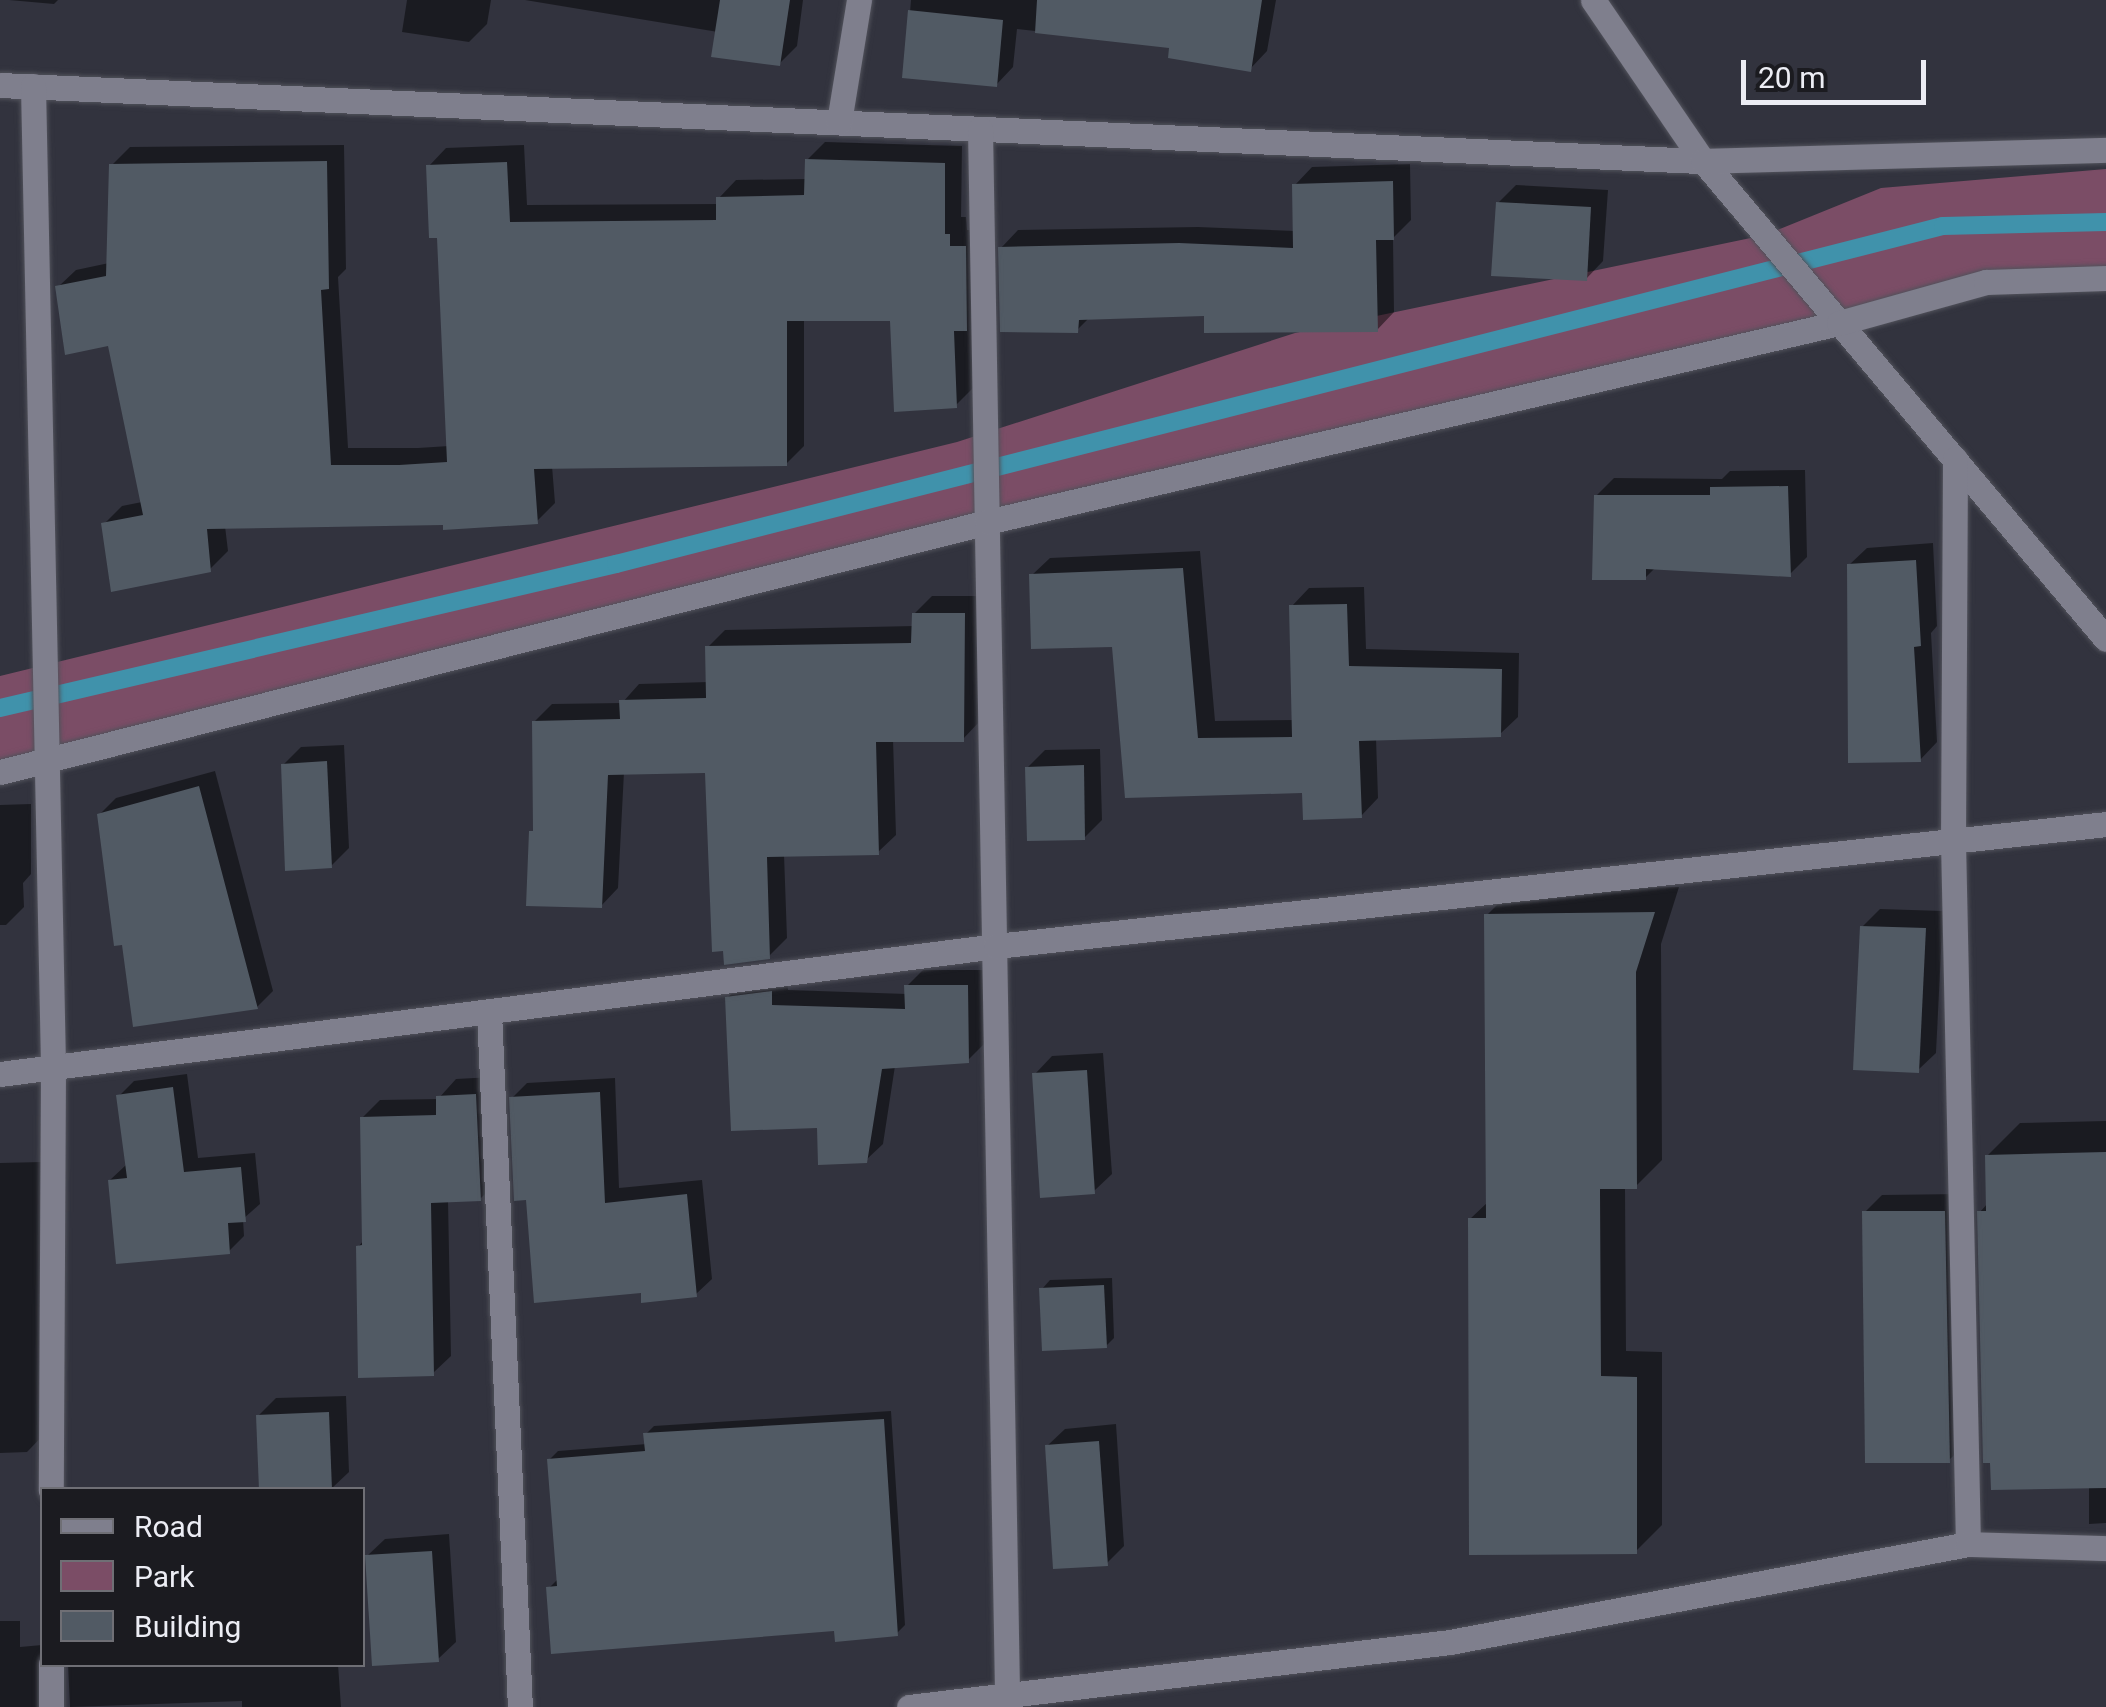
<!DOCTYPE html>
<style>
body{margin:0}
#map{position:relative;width:2106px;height:1707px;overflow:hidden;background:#32333e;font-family:Roboto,sans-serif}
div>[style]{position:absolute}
.green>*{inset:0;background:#7b4d66}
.shadow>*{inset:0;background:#0007}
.stream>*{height:18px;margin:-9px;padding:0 9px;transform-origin:9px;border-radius:9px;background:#4092ab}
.building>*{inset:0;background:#515a64}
.roads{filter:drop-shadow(0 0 2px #51525b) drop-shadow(0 0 2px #51525b)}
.minor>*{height:25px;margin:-12.5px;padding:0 12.5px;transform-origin:12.5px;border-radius:12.5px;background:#7f7f8d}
span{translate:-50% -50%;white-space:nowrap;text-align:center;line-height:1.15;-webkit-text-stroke:9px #1b1b20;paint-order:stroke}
.legend{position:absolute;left:40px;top:1487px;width:325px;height:180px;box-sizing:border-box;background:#1b1b20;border:2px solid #6f6f75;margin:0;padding:12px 18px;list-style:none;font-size:30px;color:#ecedf4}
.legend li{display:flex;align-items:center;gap:20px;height:50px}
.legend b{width:50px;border:2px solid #6f6f75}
.scale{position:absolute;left:1741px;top:60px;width:185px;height:45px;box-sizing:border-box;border:5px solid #ecedf4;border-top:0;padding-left:12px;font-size:30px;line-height:35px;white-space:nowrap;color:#ecedf4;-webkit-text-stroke:8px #1b1b20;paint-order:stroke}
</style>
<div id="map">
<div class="green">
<div style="clip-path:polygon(2106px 169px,2106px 278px,1986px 282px,0 769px,0 676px,957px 442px,1295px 333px,1765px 235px,1881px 188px)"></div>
</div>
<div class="shadow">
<div style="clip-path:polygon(9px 0,58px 0,54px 4px)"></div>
<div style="clip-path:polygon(407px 0,491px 0,487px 24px,469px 42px,402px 32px)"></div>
<div style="clip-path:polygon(525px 0,803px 0,797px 46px,779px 64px,718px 32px)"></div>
<div style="clip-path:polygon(911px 0,1276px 0,1267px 51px,1250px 69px,1172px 46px,1017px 29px,1013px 67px,996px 85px,905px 75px)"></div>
<div style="clip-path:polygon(825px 142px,962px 146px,961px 217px,966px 217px,967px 230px,983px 230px,974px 387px,956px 405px,892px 318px,804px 318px,804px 446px,786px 464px,552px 466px,555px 503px,537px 521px,225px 526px,228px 551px,210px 569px,104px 524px,122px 506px,142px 502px,110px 343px,58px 287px,76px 270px,109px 263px,112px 165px,130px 147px,344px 145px,346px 269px,338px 277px,348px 448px,418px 448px,449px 446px,440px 235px,429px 166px,446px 148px,524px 145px,527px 205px,719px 204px,719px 198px,736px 180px,807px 179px,807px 160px)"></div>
<div style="clip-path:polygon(1410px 164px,1411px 220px,1393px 238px,1394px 312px,1377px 330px,1206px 313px,1090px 317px,1077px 330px,1001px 248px,1018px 230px,1198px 227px,1295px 231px,1295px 185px,1312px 167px)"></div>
<div style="clip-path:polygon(1516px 185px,1608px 190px,1603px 261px,1586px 279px,1498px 203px)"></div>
<div style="clip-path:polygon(1805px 470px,1807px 557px,1790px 574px,1656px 567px,1645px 578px,1596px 496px,1614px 478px,1722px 479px,1730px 471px)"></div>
<div style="clip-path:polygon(1933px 543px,1937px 626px,1931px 633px,1937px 742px,1920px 760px,1849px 565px,1867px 548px)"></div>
<div style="clip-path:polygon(1200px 551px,1215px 721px,1295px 720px,1292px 606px,1309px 588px,1364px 587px,1366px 649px,1519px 653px,1518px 717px,1500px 734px,1376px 738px,1378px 798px,1361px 816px,1305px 791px,1128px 795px,1115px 645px,1032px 575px,1050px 558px)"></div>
<div style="clip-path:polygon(932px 596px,981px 596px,980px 721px,963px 739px,893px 739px,896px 835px,878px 852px,784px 854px,787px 938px,769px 956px,708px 770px,624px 772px,618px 888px,601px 906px,532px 832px,536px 828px,534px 722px,552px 704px,622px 703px,639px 684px,709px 682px,708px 647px,725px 630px,914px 626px,914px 614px)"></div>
<div style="clip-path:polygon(344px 745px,349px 848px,331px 866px,283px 765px,301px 747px)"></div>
<div style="clip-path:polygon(1100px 749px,1102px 820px,1084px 838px,1027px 768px,1045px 750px)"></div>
<div style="clip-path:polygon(215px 771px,273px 991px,257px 1007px,124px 942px,99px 815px,116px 798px)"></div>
<div style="clip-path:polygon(31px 804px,31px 874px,23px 883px,24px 907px,6px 925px,0 925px,0 805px)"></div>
<div style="clip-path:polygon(1679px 887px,1661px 944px,1662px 1160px,1636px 1186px,1625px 1186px,1626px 1351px,1662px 1352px,1662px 1525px,1636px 1551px,1470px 1219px,1489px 1201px,1487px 915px,1513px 889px)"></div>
<div style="clip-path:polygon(1880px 909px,1943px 911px,1936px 1053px,1918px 1070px,1862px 927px)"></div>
<div style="clip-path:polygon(923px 970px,983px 970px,984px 1044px,968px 1060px,895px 1066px,883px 1144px,866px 1160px,820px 1125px,727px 998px,744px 982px,787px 976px,788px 990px,907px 994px,907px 986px)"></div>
<div style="clip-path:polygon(1103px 1053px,1112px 1174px,1094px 1191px,1035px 1074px,1052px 1056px)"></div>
<div style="clip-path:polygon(187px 1074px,198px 1158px,255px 1153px,260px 1204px,243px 1219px,244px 1236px,229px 1251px,110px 1180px,126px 1165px,119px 1096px,134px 1081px)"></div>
<div style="clip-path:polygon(493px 1077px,498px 1181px,480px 1199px,448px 1200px,451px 1356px,433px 1373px,358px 1247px,364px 1240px,362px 1118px,380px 1100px,438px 1099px,456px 1079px)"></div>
<div style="clip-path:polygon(615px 1078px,619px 1188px,702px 1180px,712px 1279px,696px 1294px,643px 1291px,528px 1198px,512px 1098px,527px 1083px)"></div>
<div style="clip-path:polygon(2106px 1121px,2106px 1523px,2089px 1524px,2089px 1486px,1980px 1212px,1988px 1203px,1987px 1156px,2020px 1123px)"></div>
<div style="clip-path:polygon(42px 1162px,52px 1426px,27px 1452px,0 1453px,0 1163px)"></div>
<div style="clip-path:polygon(1961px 1194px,1967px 1443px,1949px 1460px,1865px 1212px,1882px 1195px)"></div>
<div style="clip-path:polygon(1112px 1278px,1114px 1338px,1106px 1346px,1042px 1289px,1050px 1280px)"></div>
<div style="clip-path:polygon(346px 1396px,349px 1472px,331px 1489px,258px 1416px,276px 1398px)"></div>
<div style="clip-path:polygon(891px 1411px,905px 1625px,896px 1634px,549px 1588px,557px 1580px,549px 1460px,558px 1451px,647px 1444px,646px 1434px,654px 1426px)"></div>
<div style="clip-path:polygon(1116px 1424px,1124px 1546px,1107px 1563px,1047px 1446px,1065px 1429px)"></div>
<div style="clip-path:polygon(449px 1534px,456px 1642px,438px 1659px,367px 1556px,385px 1539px)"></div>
<div style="clip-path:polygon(0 1621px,20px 1621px,20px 1647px,42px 1645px,52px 1707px,0 1707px)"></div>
<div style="clip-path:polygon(68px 1664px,338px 1664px,341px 1707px,242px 1707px,242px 1701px,70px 1707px)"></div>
</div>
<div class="stream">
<div style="left:0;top:708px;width:633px;rotate:-13.16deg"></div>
<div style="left:616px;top:564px;width:1369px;rotate:-14.29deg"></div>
<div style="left:1943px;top:226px;width:163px;rotate:-1.4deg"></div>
</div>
<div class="building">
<div style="clip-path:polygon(720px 0,790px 0,780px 66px,711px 57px)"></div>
<div style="clip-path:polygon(1037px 0,1262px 0,1251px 72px,1168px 58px,1169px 48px,1035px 33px)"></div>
<div style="clip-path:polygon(908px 10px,1003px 20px,997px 87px,902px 78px)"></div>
<div style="clip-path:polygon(805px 159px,945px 163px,945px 234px,950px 234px,950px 246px,966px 246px,967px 331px,954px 331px,957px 408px,894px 412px,890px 321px,787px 321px,787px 466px,534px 469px,538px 524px,443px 530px,443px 525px,207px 529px,211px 572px,111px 592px,101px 523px,143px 515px,108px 346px,65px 355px,55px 286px,106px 276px,109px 164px,327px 161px,329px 289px,321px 290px,331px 465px,399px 465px,447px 462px,437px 238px,429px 238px,426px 165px,507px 162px,510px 222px,716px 220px,716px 197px,804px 195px)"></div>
<div style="clip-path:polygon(1393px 181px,1394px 240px,1376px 240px,1378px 332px,1204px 333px,1204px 316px,1079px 320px,1078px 333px,1000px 332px,998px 247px,1179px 243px,1293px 248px,1292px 184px)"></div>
<div style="clip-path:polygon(1496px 202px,1591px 207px,1587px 281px,1491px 276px)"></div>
<div style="clip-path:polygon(1788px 486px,1791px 577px,1646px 569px,1646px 580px,1592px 580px,1594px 495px,1710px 495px,1710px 487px)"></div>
<div style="clip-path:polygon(1916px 560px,1921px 646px,1914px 647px,1921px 762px,1848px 763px,1847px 564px)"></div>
<div style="clip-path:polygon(1183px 568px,1198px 738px,1292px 737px,1289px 605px,1347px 604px,1349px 666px,1502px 669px,1501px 737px,1359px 741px,1362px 818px,1303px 820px,1302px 793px,1125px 798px,1112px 647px,1031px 649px,1029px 574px)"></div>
<div style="clip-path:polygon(912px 613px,965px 613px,964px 742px,876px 742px,879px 855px,767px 857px,770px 959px,724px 965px,723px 951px,712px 952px,705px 773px,608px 775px,602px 908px,526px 906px,529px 831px,533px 831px,532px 721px,620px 719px,619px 700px,706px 698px,705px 646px,911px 643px)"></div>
<div style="clip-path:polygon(327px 761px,332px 868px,285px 871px,281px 764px)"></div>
<div style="clip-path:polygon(1084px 765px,1085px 840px,1027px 841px,1025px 767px)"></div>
<div style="clip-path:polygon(199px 786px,258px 1009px,133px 1027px,122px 945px,114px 946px,97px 814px)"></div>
<div style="clip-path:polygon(1655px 912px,1636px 972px,1637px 1189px,1600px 1189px,1601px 1376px,1637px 1377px,1637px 1554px,1469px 1555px,1468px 1218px,1486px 1218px,1484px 914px)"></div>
<div style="clip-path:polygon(1860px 926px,1926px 928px,1919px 1073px,1853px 1070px)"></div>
<div style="clip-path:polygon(904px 985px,968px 985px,969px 1063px,882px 1069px,867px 1163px,818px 1165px,817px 1128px,731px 1131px,725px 997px,772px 991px,772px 1005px,905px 1009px)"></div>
<div style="clip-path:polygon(1087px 1070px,1095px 1194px,1040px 1198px,1032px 1073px)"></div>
<div style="clip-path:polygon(173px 1087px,184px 1172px,241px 1167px,246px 1222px,228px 1223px,230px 1254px,116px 1264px,108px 1180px,127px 1178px,116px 1095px)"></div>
<div style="clip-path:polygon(600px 1092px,605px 1203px,687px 1194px,697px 1297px,641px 1303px,641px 1293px,534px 1303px,526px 1200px,514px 1201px,509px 1097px)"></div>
<div style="clip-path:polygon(476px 1094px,481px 1201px,431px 1203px,434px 1376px,358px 1378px,356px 1246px,362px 1245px,360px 1117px,436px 1115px,436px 1096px)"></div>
<div style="clip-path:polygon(2106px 1152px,2106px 1488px,1991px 1490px,1990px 1463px,1983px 1463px,1977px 1211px,1986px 1211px,1985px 1155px)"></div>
<div style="clip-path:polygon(1862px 1211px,1945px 1211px,1950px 1463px,1865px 1463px)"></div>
<div style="clip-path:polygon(1104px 1285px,1107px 1348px,1042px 1351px,1039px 1288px)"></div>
<div style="clip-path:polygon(329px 1412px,332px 1490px,259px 1490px,256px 1415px)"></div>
<div style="clip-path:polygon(884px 1419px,898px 1636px,835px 1642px,834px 1631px,551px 1654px,546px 1587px,557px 1586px,547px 1459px,645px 1451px,643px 1433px)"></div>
<div style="clip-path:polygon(1099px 1441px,1108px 1566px,1053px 1569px,1045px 1445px)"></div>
<div style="clip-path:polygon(432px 1551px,439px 1662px,372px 1666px,365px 1555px)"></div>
</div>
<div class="roads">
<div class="minor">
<div style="left:1593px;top:0;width:195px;rotate:55.7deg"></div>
<div style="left:1703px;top:161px;width:625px;rotate:49.87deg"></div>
<div style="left:0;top:85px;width:1705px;rotate:2.56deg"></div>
<div style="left:1703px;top:161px;width:403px;rotate:-1.6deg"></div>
<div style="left:33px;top:86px;width:982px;rotate:88.83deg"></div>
<div style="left:53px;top:1068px;width:422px;rotate:90.3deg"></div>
<div style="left:839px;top:122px;width:124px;rotate:-80.7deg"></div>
<div style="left:980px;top:129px;width:1568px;rotate:89.01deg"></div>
<div style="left:1007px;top:1697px;width:16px;rotate:140deg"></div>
<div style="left:1955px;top:459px;width:382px;rotate:90.3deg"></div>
<div style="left:1953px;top:841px;width:703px;rotate:88.78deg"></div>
<div style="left:0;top:772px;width:1018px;rotate:-14.21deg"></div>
<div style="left:987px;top:522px;width:875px;rotate:-13.15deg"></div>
<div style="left:1839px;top:323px;width:153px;rotate:-15.6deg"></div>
<div style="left:1986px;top:282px;width:120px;rotate:-1.9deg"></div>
<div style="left:489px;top:1012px;width:696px;rotate:87.45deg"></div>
<div style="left:0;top:1074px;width:1004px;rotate:-7.32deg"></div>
<div style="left:996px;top:946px;width:1117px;rotate:-6.27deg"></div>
<div style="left:51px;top:1707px;width:43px;rotate:-90deg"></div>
<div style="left:909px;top:1707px;width:545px;rotate:-6.85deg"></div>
<div style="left:1450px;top:1642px;width:527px;rotate:-10.71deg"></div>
<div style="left:1968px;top:1544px;width:138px;rotate:1.7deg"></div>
</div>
</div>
<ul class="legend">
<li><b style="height:12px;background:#7f7f8d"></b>Road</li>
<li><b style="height:28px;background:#7b4d66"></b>Park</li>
<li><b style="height:28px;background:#515a64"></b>Building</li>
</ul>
<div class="scale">20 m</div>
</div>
